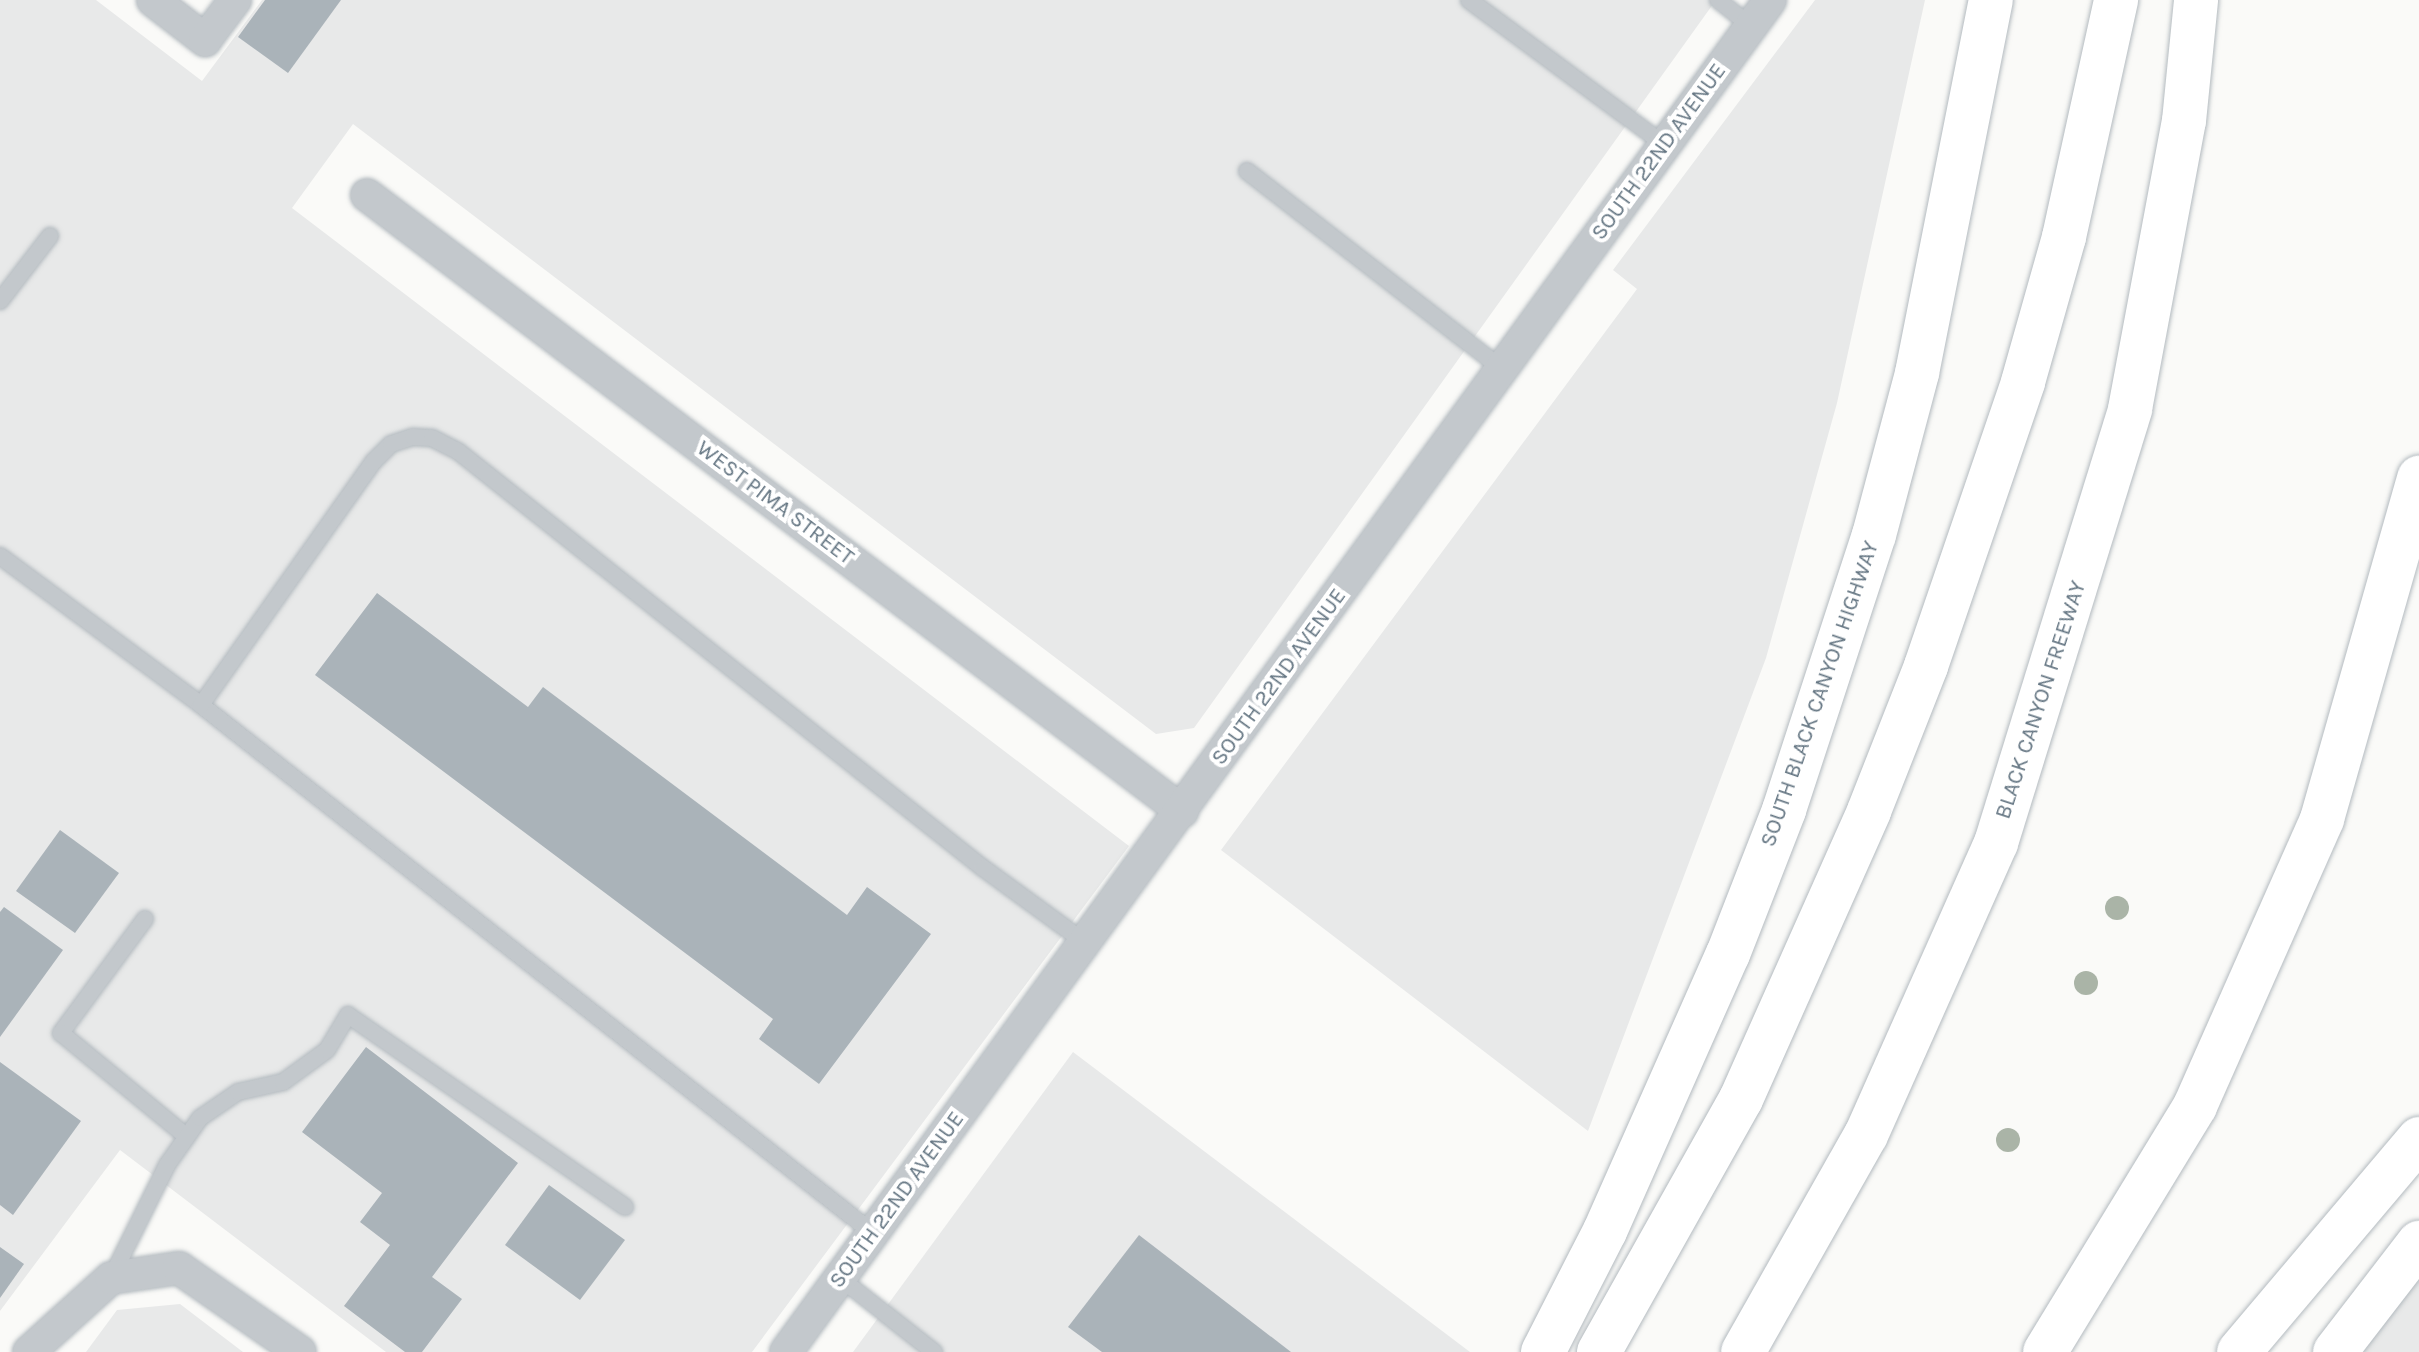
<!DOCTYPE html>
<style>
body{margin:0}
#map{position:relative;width:2419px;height:1352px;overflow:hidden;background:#fafaf8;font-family:Karla,sans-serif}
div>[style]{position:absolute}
.built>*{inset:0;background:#e8e9e9}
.building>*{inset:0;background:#aab3b9}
.roads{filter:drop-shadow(0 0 2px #b3babf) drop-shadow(0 0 2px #b3babf)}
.service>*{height:16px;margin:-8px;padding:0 8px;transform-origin:8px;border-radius:8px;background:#c3c8cc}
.minor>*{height:32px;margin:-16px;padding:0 16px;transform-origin:16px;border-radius:16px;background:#c3c8cc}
.secondary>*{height:44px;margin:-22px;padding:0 22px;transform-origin:22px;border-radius:22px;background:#fff}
.motorway>*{height:44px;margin:-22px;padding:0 22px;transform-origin:22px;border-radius:22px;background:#fff}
.trees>*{width:24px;height:24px;margin:-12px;border-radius:50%;background:#aab4a7}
span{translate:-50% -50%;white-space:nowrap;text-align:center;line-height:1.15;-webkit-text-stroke:8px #fff;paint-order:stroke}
.street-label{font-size:22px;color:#657683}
</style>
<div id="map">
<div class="built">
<div style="clip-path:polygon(0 0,96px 0,202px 81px,262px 0,1716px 0,1194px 728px,1156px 734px,353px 124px,292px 208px,1129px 846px,752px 1352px,386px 1352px,120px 1150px,0 1311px)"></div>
<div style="clip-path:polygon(1815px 0,1925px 0,1837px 403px,1766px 658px,1588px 1131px,1221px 850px,1637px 289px,1613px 270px)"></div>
<div style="clip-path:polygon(1073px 1052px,1470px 1352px,853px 1352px)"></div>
<div style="clip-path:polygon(2419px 1275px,2419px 1352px,2360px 1352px)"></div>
<div style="clip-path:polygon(180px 1304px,243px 1352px,86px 1352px,117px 1310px)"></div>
</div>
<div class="building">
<div style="clip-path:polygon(265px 0,341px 0,288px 73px,238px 37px)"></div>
<div style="clip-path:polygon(377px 593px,528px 707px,543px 687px,847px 915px,867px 887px,931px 934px,819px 1084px,759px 1039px,773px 1019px,315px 675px)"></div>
<div style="clip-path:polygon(60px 830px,119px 873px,75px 933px,16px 891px)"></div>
<div style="clip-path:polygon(4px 907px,63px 950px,0 1037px,0 912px)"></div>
<div style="clip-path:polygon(366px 1047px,518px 1163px,432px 1277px,462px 1299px,422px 1352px,405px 1352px,344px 1306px,390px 1245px,360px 1222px,382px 1193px,302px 1132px)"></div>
<div style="clip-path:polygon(0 1062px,81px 1121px,13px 1215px,0 1205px)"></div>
<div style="clip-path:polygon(549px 1185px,625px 1240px,580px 1300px,505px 1245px)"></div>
<div style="clip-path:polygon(1139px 1235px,1291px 1352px,1102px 1352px,1068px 1327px)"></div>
<div style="clip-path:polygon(0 1247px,24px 1264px,0 1298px)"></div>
</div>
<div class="roads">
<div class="service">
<div style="left:1469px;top:0;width:244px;rotate:36.5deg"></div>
<div style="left:1718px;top:0;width:42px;rotate:38.2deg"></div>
<div style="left:1247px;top:171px;width:323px;rotate:37.8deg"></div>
<div style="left:0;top:301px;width:82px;rotate:-52.4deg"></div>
<div style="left:0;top:556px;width:250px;rotate:36.5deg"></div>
<div style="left:145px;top:919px;width:142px;rotate:126.4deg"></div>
<div style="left:61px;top:1033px;width:163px;rotate:39.5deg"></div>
<div style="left:873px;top:1233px;width:855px;rotate:-141.84deg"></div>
<div style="left:201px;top:705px;width:298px;rotate:-54.7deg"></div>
<div style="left:373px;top:462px;width:25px;rotate:-45deg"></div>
<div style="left:391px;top:444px;width:23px;rotate:-18deg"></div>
<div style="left:413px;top:437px;width:19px;rotate:3deg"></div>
<div style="left:432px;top:438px;width:30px;rotate:27deg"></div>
<div style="left:459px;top:452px;width:669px;rotate:38.45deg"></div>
<div style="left:983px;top:868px;width:127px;rotate:36.1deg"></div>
<div style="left:111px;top:1278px;width:126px;rotate:-63.6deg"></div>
<div style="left:167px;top:1165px;width:57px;rotate:-54.9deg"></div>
<div style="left:200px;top:1118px;width:46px;rotate:-34.4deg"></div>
<div style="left:238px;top:1092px;width:46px;rotate:-12.5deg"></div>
<div style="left:283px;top:1082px;width:54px;rotate:-36deg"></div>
<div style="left:327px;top:1050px;width:41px;rotate:-59deg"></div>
<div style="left:348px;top:1015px;width:337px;rotate:34.7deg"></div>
<div style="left:840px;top:1278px;width:120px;rotate:38.2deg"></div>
</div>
<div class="minor">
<div style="left:153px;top:0;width:66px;rotate:37.6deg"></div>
<div style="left:205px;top:40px;width:50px;rotate:-53.1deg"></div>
<div style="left:367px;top:195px;width:1022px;rotate:37.08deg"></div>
<div style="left:29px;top:1352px;width:110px;rotate:-42.1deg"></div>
<div style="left:111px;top:1278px;width:69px;rotate:-8.4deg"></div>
<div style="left:179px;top:1268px;width:147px;rotate:34.8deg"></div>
<div style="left:786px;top:1352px;width:1672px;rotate:-53.95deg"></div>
</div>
<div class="secondary">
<div style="left:1543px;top:1352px;width:136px;rotate:-62.9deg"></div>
<div style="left:1605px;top:1231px;width:303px;rotate:-66.1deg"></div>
<div style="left:1728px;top:954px;width:155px;rotate:-68.7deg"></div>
<div style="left:1784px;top:810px;width:289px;rotate:-71.9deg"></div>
<div style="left:1874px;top:535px;width:168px;rotate:-75.1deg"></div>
<div style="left:1917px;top:373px;width:380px;rotate:-78.8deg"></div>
<div style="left:2335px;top:1352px;width:138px;rotate:-52.4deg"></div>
</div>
<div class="motorway">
<div style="left:1599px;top:1352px;width:290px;rotate:-60.7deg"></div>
<div style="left:1741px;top:1099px;width:315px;rotate:-66deg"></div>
<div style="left:1869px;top:811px;width:156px;rotate:-68.5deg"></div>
<div style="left:1926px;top:666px;width:300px;rotate:-71.1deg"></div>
<div style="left:2023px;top:382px;width:151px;rotate:-74.2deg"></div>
<div style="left:2064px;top:237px;width:243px;rotate:-77.6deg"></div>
<div style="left:1743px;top:1352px;width:249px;rotate:-60.5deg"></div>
<div style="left:1866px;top:1135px;width:320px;rotate:-66deg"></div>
<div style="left:1996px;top:843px;width:454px;rotate:-72.8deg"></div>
<div style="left:2130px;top:409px;width:293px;rotate:-79.4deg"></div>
<div style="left:2184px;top:121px;width:122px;rotate:-84.3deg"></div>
<div style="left:2045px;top:1352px;width:288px;rotate:-58.6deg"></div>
<div style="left:2195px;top:1106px;width:314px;rotate:-66.1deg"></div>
<div style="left:2322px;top:819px;width:355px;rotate:-74.1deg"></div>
<div style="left:2239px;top:1352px;width:279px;rotate:-49.8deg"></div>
</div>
</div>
<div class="trees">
<div style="left:2117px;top:908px"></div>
<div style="left:2086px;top:983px"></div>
<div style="left:2008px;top:1140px"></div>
</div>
<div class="street-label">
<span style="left:1659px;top:152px;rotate:-54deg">SOUTH 22ND AVENUE</span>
<span style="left:775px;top:503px;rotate:37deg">WEST PIMA STREET</span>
<span style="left:1279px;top:677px;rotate:-54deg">SOUTH 22ND AVENUE</span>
<span style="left:1820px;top:694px;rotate:-71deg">SOUTH BLACK CANYON HIGHWAY</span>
<span style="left:2041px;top:700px;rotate:-72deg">BLACK CANYON FREEWAY</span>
<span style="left:897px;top:1200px;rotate:-54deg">SOUTH 22ND AVENUE</span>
</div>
</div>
